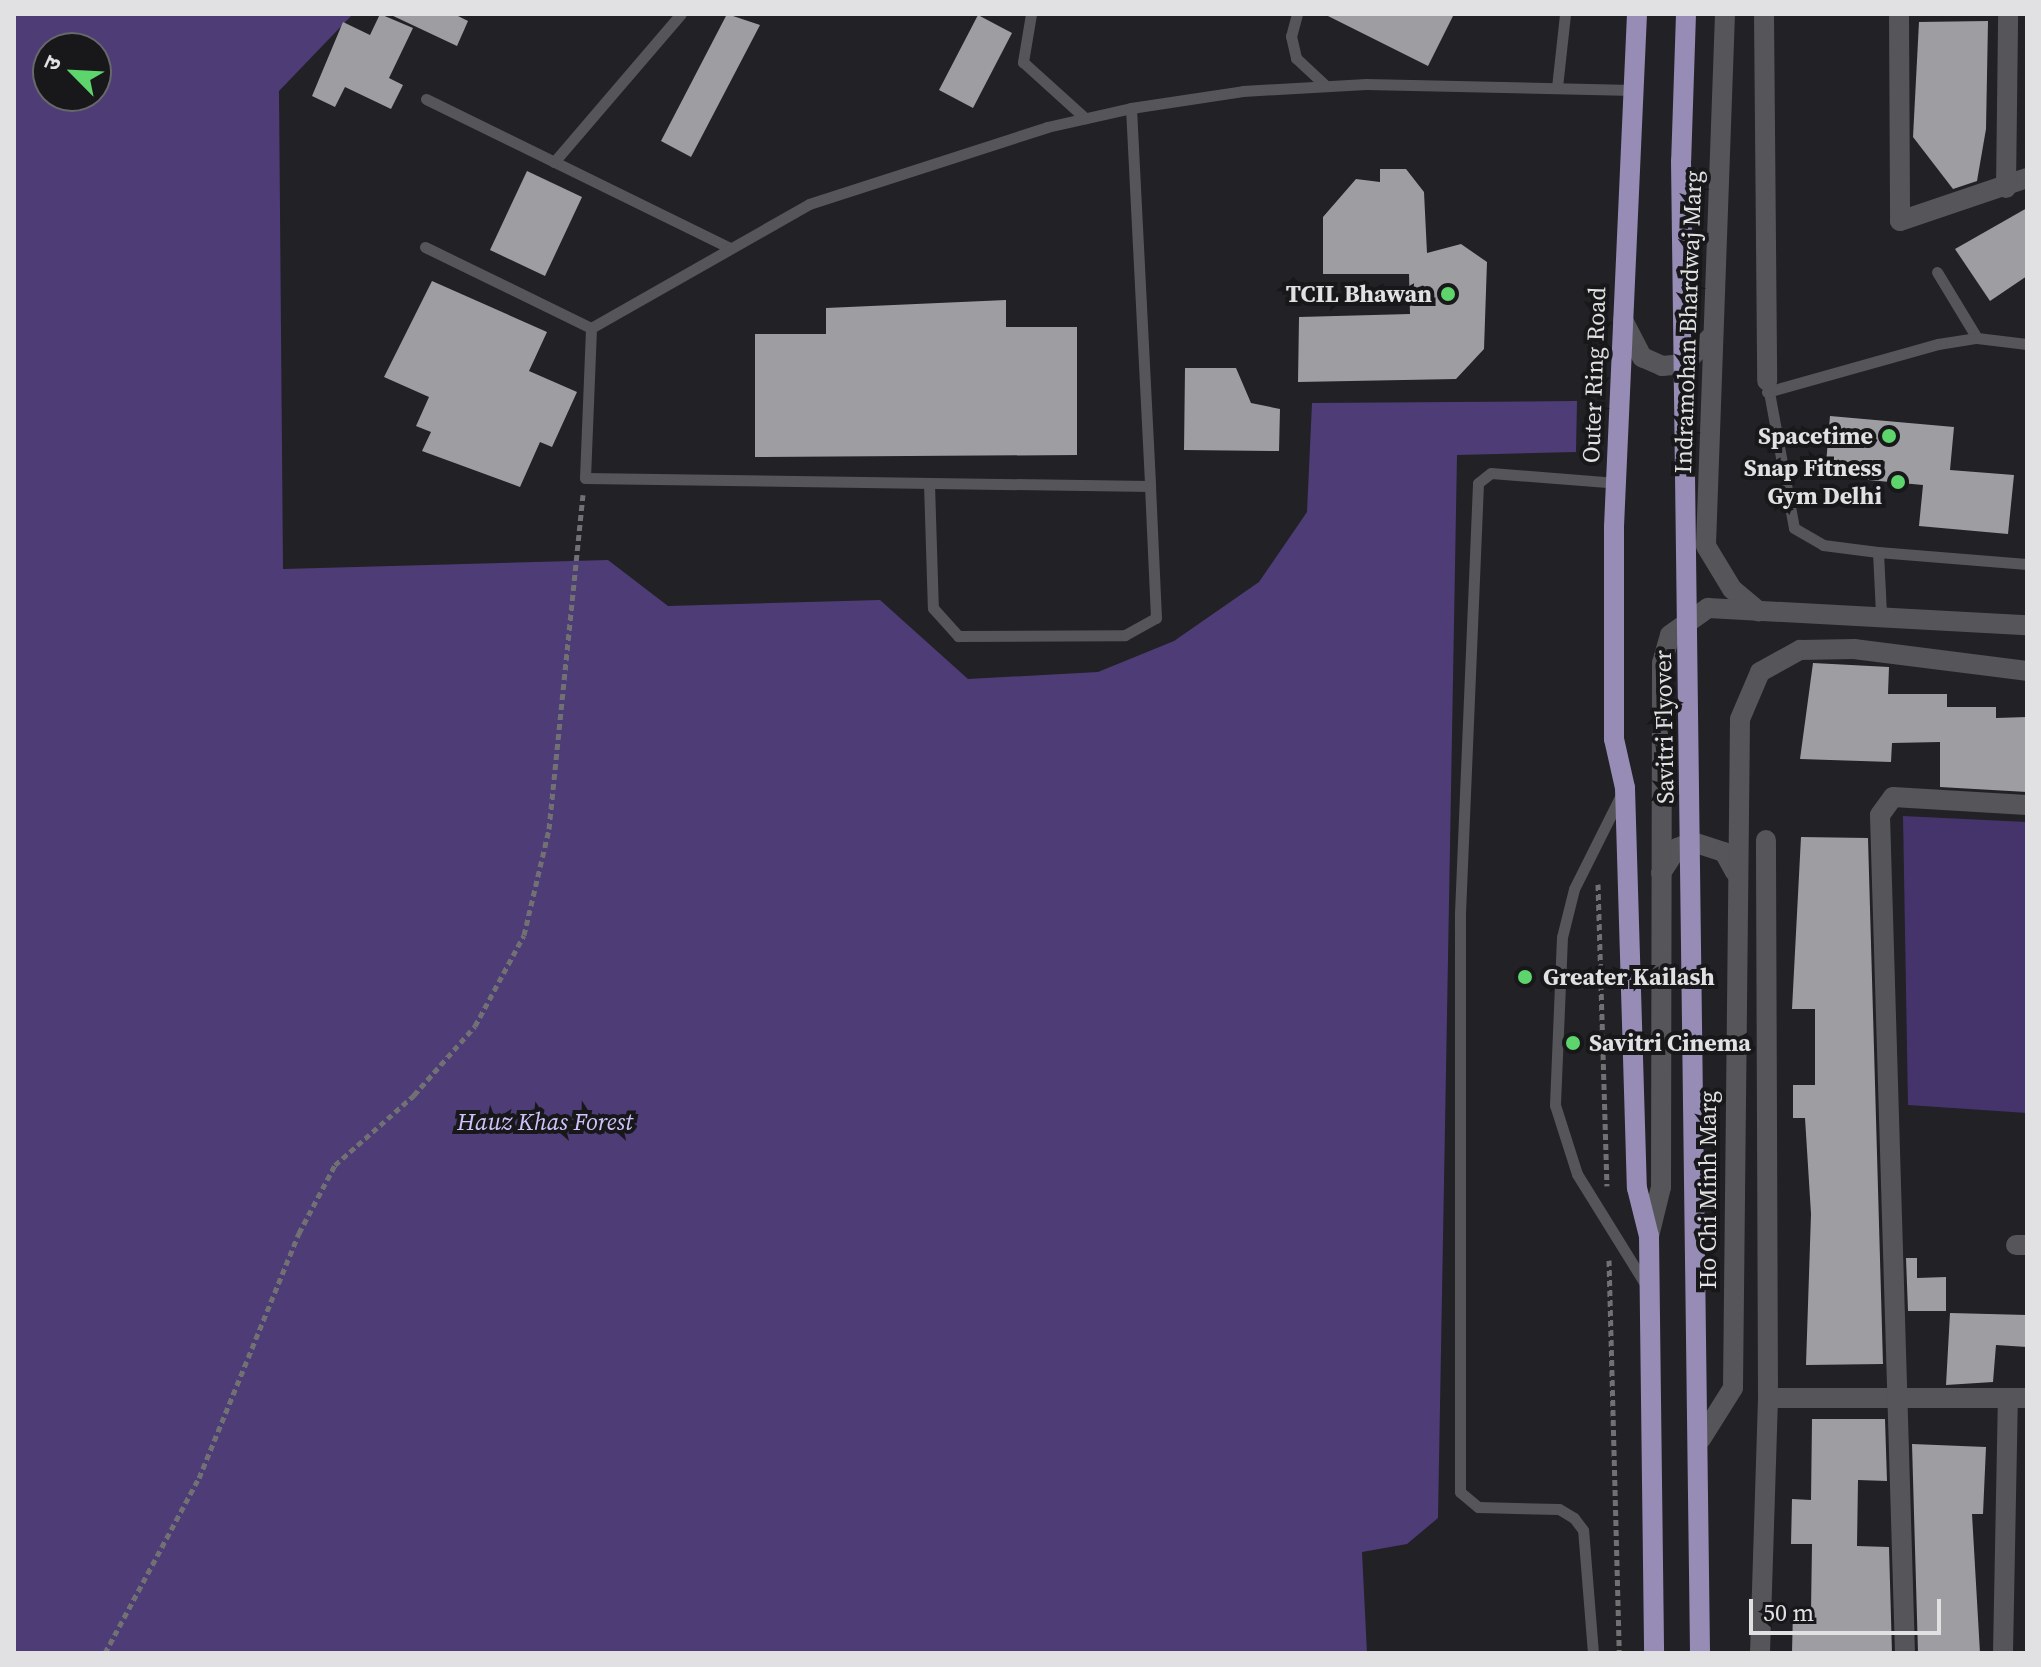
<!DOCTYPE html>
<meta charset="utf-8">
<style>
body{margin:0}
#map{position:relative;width:2041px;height:1667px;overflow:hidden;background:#222125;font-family:"Source Serif 4","Noto Sans Devanagari",serif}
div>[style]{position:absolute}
.green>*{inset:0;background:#45336c}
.forest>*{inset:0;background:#4e3c77}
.building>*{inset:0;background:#9e9da2}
.path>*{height:5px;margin-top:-2.5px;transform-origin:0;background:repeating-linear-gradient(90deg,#717174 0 6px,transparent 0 10px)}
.service>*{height:11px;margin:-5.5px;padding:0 5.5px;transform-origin:5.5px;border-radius:5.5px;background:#565559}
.minor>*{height:20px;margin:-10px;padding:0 10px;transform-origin:10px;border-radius:10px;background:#565559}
.tertiary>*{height:20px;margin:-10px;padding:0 10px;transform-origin:10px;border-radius:10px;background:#565559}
.primary>*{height:20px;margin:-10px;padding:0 10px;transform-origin:10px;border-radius:10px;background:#968cb5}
.dots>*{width:22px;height:22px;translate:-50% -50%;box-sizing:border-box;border:4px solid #18181b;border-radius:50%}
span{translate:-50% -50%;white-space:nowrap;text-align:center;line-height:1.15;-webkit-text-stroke:8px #18181b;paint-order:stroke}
.poi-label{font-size:24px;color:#e1e1e3;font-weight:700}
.right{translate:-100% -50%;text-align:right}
.left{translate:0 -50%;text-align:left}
.street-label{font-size:24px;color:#e1e1e3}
.park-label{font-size:24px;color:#d0c3fa;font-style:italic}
.frame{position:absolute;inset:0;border:16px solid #e1e1e3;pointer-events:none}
.north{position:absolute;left:32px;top:32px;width:80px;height:80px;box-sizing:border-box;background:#18181b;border:2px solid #68686b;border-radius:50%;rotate:294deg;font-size:22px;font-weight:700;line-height:32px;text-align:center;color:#e1e1e3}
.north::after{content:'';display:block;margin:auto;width:28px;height:36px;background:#5ed56c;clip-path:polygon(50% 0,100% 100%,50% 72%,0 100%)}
.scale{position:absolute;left:1749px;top:1599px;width:192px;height:36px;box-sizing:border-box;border:4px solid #e1e1e3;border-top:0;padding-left:10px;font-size:24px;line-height:28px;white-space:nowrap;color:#e1e1e3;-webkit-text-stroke:6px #18181b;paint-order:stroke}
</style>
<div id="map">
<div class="green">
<div style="clip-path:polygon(1903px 816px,2027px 822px,2027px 1113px,1908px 1105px)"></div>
</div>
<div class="forest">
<div style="clip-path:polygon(evenodd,14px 14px,353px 14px,279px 91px,283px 569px,608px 560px,668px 606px,880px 600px,968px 679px,1098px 672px,1174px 641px,1259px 582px,1307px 512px,1312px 403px,1577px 401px,1576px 452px,1457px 455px,1438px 1518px,1407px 1544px,1362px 1552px,1367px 1653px,14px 1653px,14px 14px,48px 48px,96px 48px,96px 96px,48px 96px,48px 48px)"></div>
</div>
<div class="building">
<div style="clip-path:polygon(380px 14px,413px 28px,389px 78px,403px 85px,391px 109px,345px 87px,335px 107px,312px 96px,343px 22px,370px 35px)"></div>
<div style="clip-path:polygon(389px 14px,454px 14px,468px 21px,457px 46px)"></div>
<div style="clip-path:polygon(727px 14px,760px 25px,691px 157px,661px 141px)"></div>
<div style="clip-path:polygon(1324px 14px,1454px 14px,1428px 66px)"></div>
<div style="clip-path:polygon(978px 15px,1012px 33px,973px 108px,939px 90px)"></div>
<div style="clip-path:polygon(1988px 21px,1986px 129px,1977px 181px,1953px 189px,1913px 137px,1919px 22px)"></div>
<div style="clip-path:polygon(1380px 169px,1406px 169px,1424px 192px,1427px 253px,1461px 244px,1487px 262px,1484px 349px,1456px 379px,1298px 382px,1299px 317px,1410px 314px,1409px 274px,1323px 274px,1323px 217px,1356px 179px,1380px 182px)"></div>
<div style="clip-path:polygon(527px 171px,582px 197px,545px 276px,490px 250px)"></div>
<div style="clip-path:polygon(2027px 208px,2027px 276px,1990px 301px,1955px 249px)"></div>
<div style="clip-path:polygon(432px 281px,547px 332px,529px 371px,577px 392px,552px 447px,540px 442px,520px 487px,422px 451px,431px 432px,416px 426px,429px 397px,384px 377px)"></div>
<div style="clip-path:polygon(1006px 300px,1006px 327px,1077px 327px,1077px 455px,755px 457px,755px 334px,826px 334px,826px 308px)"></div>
<div style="clip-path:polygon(1185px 368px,1236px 368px,1251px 403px,1280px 409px,1279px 451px,1184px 450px)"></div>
<div style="clip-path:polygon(1830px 416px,1954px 427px,1950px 470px,2014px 475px,2008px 534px,1919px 526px,1923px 485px,1825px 476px)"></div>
<div style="clip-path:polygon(1813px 663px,1889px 667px,1888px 694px,1947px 694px,1947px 707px,1996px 707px,1996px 718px,2027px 717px,2027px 792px,1940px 787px,1940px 742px,1892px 743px,1891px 762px,1800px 759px)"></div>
<div style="clip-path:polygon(1801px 837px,1868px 838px,1883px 1364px,1806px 1365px,1811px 1214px,1805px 1118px,1793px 1118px,1793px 1085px,1815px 1085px,1815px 1009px,1792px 1009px)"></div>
<div style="clip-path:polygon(1906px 1258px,1917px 1258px,1917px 1278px,1946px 1277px,1946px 1311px,1908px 1311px)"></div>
<div style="clip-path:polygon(1950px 1313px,2027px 1315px,2027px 1347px,1996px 1345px,1993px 1382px,1946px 1385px)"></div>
<div style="clip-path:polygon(1812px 1419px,1885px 1419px,1887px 1481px,1858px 1480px,1857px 1546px,1889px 1547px,1892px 1653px,1792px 1653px,1793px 1609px,1811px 1610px,1812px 1544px,1791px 1544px,1792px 1499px,1811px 1500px)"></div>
<div style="clip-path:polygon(1912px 1444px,1986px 1447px,1983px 1514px,1972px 1514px,1980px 1653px,1918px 1653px)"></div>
</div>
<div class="path">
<div style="left:1598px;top:884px;width:302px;rotate:88.3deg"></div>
<div style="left:1609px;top:1260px;width:393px;rotate:88.5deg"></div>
<div style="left:105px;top:1653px;width:199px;rotate:-61.8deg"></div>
<div style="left:199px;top:1478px;width:265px;rotate:-67.8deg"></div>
<div style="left:299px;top:1233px;width:77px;rotate:-62.1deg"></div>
<div style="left:335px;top:1165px;width:106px;rotate:-41.5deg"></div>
<div style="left:414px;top:1095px;width:92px;rotate:-48.5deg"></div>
<div style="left:475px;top:1026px;width:103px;rotate:-61.7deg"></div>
<div style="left:524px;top:935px;width:109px;rotate:-76.7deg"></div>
<div style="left:549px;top:829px;width:336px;rotate:-84.2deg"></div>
</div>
<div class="service">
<div style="left:1031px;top:14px;width:49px;rotate:99.5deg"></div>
<div style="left:1023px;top:62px;width:84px;rotate:42.1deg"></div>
<div style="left:1297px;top:14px;width:23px;rotate:105deg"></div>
<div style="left:1291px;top:36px;width:23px;rotate:77deg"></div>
<div style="left:1296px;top:58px;width:41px;rotate:43deg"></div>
<div style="left:1557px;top:87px;width:73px;rotate:-83.7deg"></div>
<div style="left:426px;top:99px;width:336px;rotate:26.1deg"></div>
<div style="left:1131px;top:108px;width:378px;rotate:87.1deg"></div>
<div style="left:1150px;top:486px;width:565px;rotate:-179.19deg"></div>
<div style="left:585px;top:478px;width:150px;rotate:-87.7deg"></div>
<div style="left:591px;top:328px;width:251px;rotate:-29.6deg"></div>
<div style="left:809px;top:204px;width:250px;rotate:-17.9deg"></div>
<div style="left:1047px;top:127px;width:86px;rotate:-12.7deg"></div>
<div style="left:1131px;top:108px;width:113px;rotate:-8.6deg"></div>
<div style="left:1243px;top:91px;width:123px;rotate:-3.3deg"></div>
<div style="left:1366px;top:84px;width:267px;rotate:1.3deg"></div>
<div style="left:554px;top:162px;width:195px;rotate:-49.4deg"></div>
<div style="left:425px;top:247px;width:185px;rotate:26deg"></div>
<div style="left:1937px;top:272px;width:77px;rotate:58.8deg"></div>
<div style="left:1767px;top:381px;width:149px;rotate:79.6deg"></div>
<div style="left:1794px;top:528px;width:34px;rotate:30deg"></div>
<div style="left:1823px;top:545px;width:55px;rotate:7.3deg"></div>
<div style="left:1878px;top:552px;width:61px;rotate:87.2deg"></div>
<div style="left:1767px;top:392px;width:178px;rotate:-15.7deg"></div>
<div style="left:1938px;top:344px;width:39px;rotate:-9deg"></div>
<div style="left:1977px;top:338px;width:50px;rotate:6.8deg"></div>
<div style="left:929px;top:484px;width:124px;rotate:88.2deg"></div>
<div style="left:933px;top:608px;width:38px;rotate:48deg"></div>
<div style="left:958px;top:636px;width:167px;rotate:-0.3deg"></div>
<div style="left:1125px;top:635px;width:35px;rotate:-29deg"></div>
<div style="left:1156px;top:618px;width:132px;rotate:-92.6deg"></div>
<div style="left:1878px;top:552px;width:149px;rotate:4.6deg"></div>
<div style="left:1622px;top:793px;width:107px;rotate:116.6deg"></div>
<div style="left:1574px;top:889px;width:49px;rotate:104deg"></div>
<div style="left:1562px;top:937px;width:168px;rotate:92.4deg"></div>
<div style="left:1555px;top:1105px;width:72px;rotate:72.3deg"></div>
<div style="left:1577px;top:1174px;width:133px;rotate:58.2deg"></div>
<div style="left:1593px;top:1653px;width:123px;rotate:-94.6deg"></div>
<div style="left:1583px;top:1530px;width:15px;rotate:-127deg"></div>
<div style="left:1574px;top:1518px;width:17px;rotate:-149deg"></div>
<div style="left:1559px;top:1509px;width:81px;rotate:-178.6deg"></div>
<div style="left:1478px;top:1507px;width:23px;rotate:-140deg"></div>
<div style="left:1460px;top:1492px;width:579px;rotate:-90deg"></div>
<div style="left:1460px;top:913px;width:430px;rotate:-87.6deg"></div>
<div style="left:1478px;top:483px;width:16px;rotate:-38deg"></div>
<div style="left:1491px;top:473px;width:126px;rotate:4.5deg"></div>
</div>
<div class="minor">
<div style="left:1764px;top:14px;width:367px;rotate:89.5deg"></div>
<div style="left:1899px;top:14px;width:207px;rotate:89.7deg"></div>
<div style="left:1900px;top:221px;width:134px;rotate:-18.7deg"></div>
<div style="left:2006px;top:188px;width:174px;rotate:-89.3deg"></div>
<div style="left:2016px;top:1245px;width:11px"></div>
<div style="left:1768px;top:1398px;width:259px"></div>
<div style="left:1760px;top:1653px;width:255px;rotate:-88.2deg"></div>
<div style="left:1768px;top:1398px;width:558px;rotate:-90.21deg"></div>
<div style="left:1905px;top:1653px;width:838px;rotate:-91.71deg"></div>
<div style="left:1880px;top:815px;width:22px;rotate:-54deg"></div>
<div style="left:1893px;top:797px;width:134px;rotate:3.4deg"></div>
<div style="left:2003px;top:1653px;width:255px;rotate:-88.9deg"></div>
</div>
<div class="tertiary">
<div style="left:1725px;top:14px;width:532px;rotate:92.05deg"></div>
<div style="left:1706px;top:546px;width:50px;rotate:58.8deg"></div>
<div style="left:1732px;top:589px;width:35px;rotate:40deg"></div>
<div style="left:1623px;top:320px;width:42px;rotate:62.8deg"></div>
<div style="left:1642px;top:357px;width:22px;rotate:24deg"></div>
<div style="left:1662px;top:366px;width:22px;rotate:-5deg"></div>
<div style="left:1684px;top:364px;width:40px;rotate:-45deg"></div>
<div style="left:1661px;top:873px;width:30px;rotate:-57deg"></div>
<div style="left:1677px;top:848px;width:17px;rotate:-21deg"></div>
<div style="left:1693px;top:842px;width:33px;rotate:18deg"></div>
<div style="left:1724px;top:852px;width:23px;rotate:61deg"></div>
<div style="left:1649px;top:1236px;width:50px;rotate:-76.2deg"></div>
<div style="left:1661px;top:1187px;width:524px;rotate:-89.89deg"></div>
<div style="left:1662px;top:663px;width:29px;rotate:-74deg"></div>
<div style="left:1670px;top:635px;width:47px;rotate:-35.4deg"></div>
<div style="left:1708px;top:608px;width:319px;rotate:3.1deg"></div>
<div style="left:1701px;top:1439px;width:60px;rotate:-57.9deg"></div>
<div style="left:1733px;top:1388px;width:669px;rotate:-89.4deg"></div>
<div style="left:1740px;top:719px;width:51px;rotate:-66.9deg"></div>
<div style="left:1760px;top:672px;width:46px;rotate:-28.8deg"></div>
<div style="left:1800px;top:650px;width:54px;rotate:-1.1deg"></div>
<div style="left:1854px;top:649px;width:174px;rotate:7.2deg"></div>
</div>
<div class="primary">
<div style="left:1637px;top:14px;width:514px;rotate:92.57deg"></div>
<div style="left:1614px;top:527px;width:212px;rotate:90deg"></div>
<div style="left:1614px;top:739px;width:50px;rotate:77.3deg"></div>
<div style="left:1625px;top:788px;width:400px;rotate:88.3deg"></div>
<div style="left:1637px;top:1188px;width:49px;rotate:76deg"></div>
<div style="left:1649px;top:1236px;width:417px;rotate:89.3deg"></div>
<div style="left:1686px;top:14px;width:147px;rotate:91.9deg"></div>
<div style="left:1681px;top:161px;width:1492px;rotate:89.27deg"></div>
</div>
<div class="dots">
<div style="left:1448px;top:294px;background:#5ed56c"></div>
<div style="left:1889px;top:436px;background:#5ed56c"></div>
<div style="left:1898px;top:482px;background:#5ed56c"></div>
<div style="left:1525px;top:977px;background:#5ed56c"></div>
<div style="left:1573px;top:1043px;background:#5ed56c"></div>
</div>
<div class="poi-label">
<span class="right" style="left:1432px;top:294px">TCIL Bhawan</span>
<span class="right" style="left:1873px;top:436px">Spacetime</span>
<span class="right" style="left:1882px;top:482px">Snap Fitness<br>Gym Delhi</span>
<span class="left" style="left:1543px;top:977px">Greater Kailash</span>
<span class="left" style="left:1589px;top:1043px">Savitri Cinema</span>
</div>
<div class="street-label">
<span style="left:1688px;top:322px;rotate:-88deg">Indramohan Bhardwaj Marg</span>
<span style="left:1594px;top:375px;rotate:-88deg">Outer Ring Road</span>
<span style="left:1664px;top:727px;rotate:-91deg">Savitri Flyover</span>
<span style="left:1708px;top:1190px;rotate:-90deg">Ho Chi Minh Marg</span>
</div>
<div class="park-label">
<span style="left:545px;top:1122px">Hauz Khas Forest</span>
</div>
<div class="frame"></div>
<div class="north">उ</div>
<div class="scale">50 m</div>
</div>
